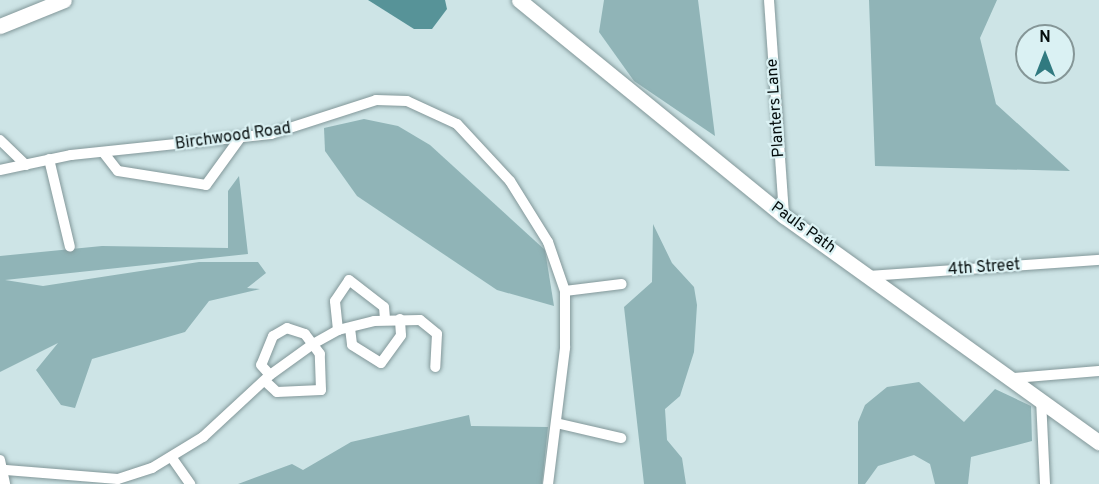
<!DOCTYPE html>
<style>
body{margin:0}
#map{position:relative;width:1099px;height:484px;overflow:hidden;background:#cde4e6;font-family:Overpass,sans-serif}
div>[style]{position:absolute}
.green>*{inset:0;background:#90b4b7}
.water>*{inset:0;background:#579398}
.roads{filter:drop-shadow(0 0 2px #829799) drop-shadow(0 0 2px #829799)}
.street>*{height:10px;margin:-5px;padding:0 5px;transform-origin:5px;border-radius:5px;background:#fff}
.secondary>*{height:15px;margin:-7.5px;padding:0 7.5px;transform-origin:7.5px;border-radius:7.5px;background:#fff}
span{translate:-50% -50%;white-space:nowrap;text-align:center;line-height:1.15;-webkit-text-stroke:4.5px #daf1f3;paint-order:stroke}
.street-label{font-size:16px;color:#060e0e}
.north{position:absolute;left:1015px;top:24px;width:60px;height:60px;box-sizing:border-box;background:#daf1f3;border:2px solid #859697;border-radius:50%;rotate:0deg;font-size:16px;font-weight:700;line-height:24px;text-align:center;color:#060e0e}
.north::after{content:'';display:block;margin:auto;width:21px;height:27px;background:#317a80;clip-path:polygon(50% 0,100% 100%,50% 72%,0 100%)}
</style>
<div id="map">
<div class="green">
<div style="clip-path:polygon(604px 0,698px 0,715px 136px,634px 81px,599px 32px)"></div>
<div style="clip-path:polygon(869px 0,997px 0,980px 38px,996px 104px,1070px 171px,875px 166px)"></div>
<div style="clip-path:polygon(364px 119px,398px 126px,430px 145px,545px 250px,554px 306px,497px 290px,357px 196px,325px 151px,324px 128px)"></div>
<div style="clip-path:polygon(239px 176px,248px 254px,5px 280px,43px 286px,199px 262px,258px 262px,266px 273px,247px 288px,260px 289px,209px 301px,185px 332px,92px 359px,75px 408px,61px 405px,36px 370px,58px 343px,0 372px,0 256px,102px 246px,228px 248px,228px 191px)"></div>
<div style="clip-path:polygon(653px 224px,672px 263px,694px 287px,697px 305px,694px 352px,680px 396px,665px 409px,667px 440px,682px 458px,686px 484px,644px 484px,624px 307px,652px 282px)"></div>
<div style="clip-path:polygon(919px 382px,964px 422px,995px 389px,1031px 406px,1032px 441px,971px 457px,968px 484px,935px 484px,930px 464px,914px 455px,878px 466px,865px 484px,858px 484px,858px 422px,865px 405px,887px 387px)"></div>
<div style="clip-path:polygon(469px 415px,471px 426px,548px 427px,542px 484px,238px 484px,292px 464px,303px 470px,351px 442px)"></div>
</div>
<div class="water">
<div style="clip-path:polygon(368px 0,445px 0,447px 9px,432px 29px,414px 29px)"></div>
</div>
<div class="roads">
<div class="street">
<div style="left:769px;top:0;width:217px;rotate:86deg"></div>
<div style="left:0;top:140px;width:36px;rotate:44deg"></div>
<div style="left:103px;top:152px;width:24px;rotate:52deg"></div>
<div style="left:118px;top:171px;width:89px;rotate:9deg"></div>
<div style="left:206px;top:185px;width:58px;rotate:-54.1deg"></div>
<div style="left:49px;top:159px;width:90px;rotate:76.6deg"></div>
<div style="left:0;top:170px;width:73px;rotate:-11.9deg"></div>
<div style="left:71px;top:155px;width:201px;rotate:-6deg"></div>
<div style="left:271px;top:134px;width:110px;rotate:-17.9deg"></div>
<div style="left:376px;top:100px;width:31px;rotate:2deg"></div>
<div style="left:407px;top:101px;width:55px;rotate:24.7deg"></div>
<div style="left:457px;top:124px;width:78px;rotate:47.1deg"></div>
<div style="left:510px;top:181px;width:72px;rotate:58.1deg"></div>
<div style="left:548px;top:242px;width:52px;rotate:70.9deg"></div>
<div style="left:565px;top:291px;width:57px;rotate:90deg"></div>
<div style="left:565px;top:348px;width:137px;rotate:97.1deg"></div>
<div style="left:870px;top:276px;width:230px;rotate:-4deg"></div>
<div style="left:565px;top:291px;width:57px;rotate:-7deg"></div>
<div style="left:350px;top:328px;width:17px;rotate:83deg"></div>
<div style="left:352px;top:345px;width:34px;rotate:32deg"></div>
<div style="left:381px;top:363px;width:34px;rotate:-54deg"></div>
<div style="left:401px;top:335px;width:16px;rotate:-94deg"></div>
<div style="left:338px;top:330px;width:29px;rotate:-96deg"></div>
<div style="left:335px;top:301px;width:25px;rotate:-56deg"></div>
<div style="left:349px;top:280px;width:44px;rotate:37.6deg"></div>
<div style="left:384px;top:307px;width:12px;rotate:85deg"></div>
<div style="left:1014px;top:378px;width:85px;rotate:-4.7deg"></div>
<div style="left:265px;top:381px;width:16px;rotate:43deg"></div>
<div style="left:277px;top:392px;width:44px;rotate:-2.6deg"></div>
<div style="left:321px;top:390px;width:36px;rotate:-92deg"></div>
<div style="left:320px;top:354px;width:25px;rotate:-127deg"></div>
<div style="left:305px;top:334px;width:19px;rotate:-162deg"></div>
<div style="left:287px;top:328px;width:16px;rotate:150deg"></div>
<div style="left:273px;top:336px;width:31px;rotate:112deg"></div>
<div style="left:261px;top:365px;width:13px;rotate:48deg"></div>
<div style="left:1041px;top:399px;width:85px;rotate:87.3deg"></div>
<div style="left:556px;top:423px;width:67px;rotate:13deg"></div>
<div style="left:172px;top:458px;width:32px;rotate:55deg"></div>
<div style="left:0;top:460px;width:25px;rotate:78deg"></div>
<div style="left:6px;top:470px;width:112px;rotate:4.6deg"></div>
<div style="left:118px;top:479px;width:36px;rotate:-18deg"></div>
<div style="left:152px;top:468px;width:60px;rotate:-31.3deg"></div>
<div style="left:203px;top:437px;width:91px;rotate:-42.8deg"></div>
<div style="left:270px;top:375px;width:53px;rotate:-35.8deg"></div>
<div style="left:313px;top:344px;width:29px;rotate:-29deg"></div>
<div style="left:338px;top:330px;width:37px;rotate:-14deg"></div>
<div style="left:374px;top:321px;width:46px;rotate:-1.2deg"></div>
<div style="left:420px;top:320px;width:22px;rotate:39deg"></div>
<div style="left:437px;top:334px;width:33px;rotate:93deg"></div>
</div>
<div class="secondary">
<div style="left:519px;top:0;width:342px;rotate:39.2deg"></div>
<div style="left:784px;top:216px;width:388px;rotate:35.7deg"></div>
<div style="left:0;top:26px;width:69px;rotate:-22.1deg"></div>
</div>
</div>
<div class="street-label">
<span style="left:776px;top:108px;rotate:-94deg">Planters Lane</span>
<span style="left:233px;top:137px;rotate:-8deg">Birchwood Road</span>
<span style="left:803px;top:228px;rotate:36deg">Pauls Path</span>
<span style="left:984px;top:268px;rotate:-4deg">4th Street</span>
</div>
<div class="north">N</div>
</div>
